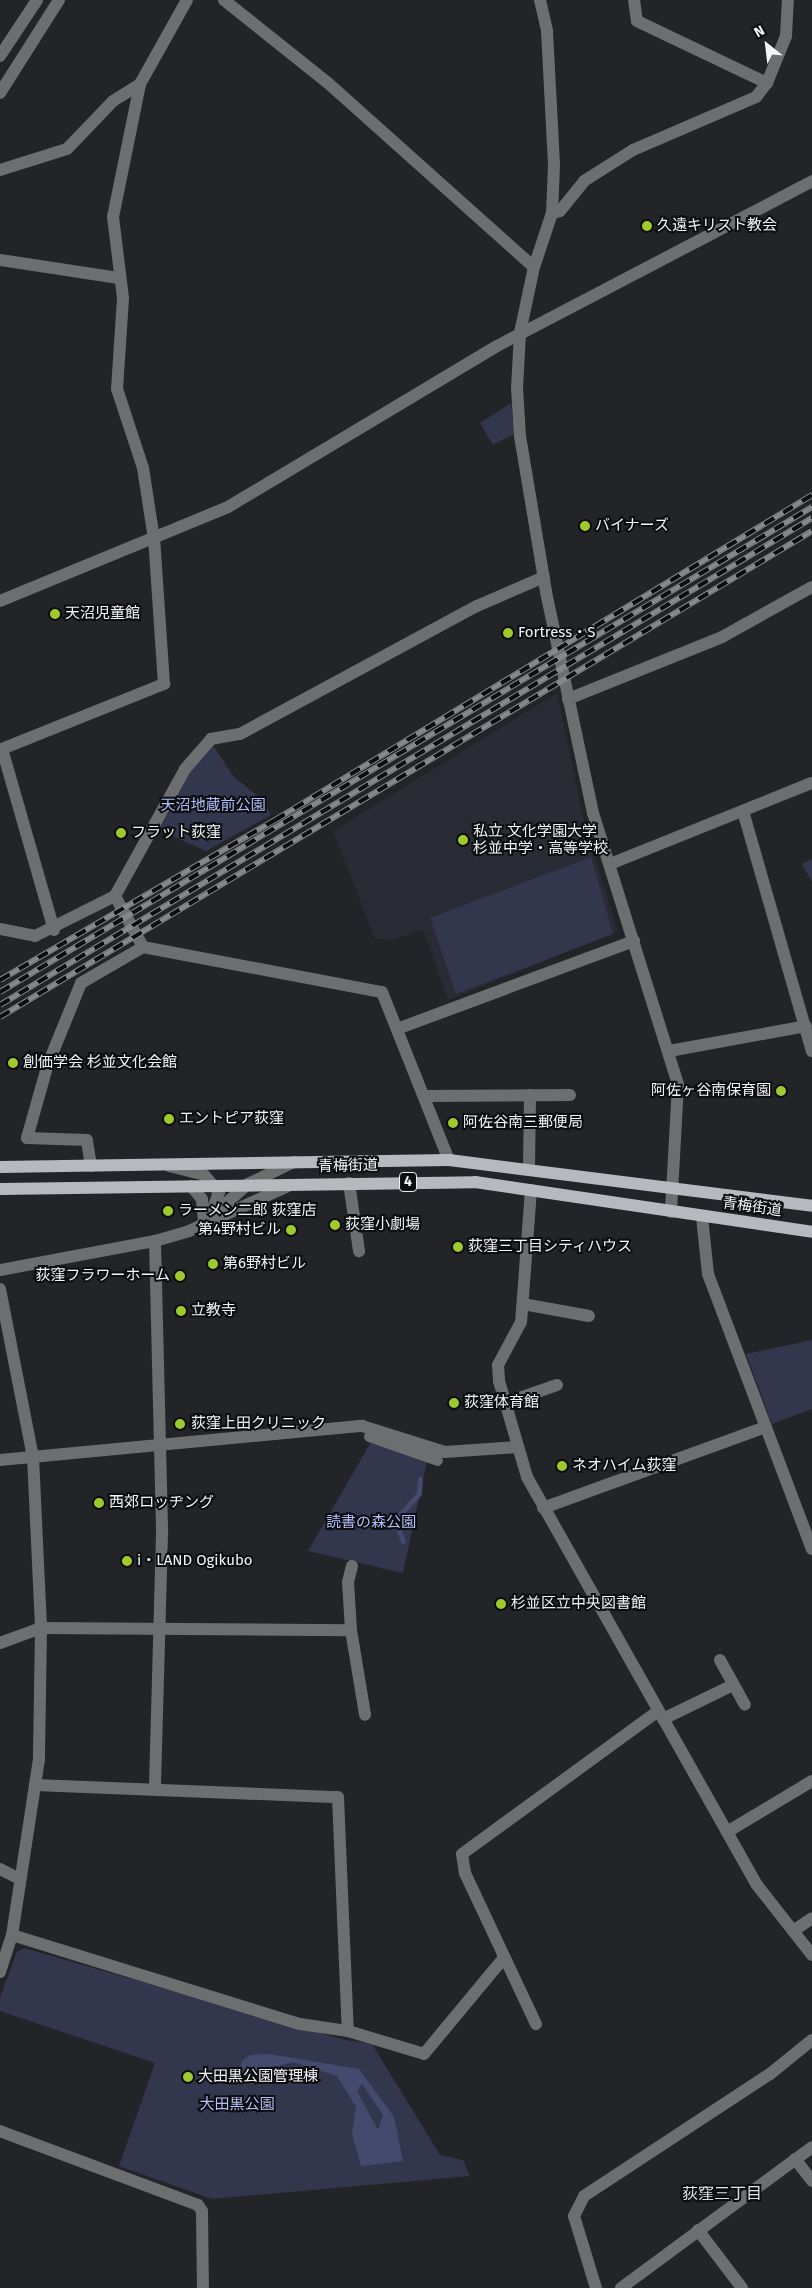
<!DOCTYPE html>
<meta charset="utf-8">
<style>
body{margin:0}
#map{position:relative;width:812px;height:2288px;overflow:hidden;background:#222428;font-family:"Fira Sans","Noto Sans JP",sans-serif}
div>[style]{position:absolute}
.built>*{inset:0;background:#292b35}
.green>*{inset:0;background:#32374d}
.water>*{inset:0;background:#434a6d}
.stream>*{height:5px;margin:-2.5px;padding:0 2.5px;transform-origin:2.5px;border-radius:2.5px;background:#434a6d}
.pedestrian>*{height:11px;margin:-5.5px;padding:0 5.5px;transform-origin:5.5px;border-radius:5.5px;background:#6d6e70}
.minor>*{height:12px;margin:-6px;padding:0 6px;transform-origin:6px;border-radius:6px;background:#6d6e70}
.tertiary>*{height:12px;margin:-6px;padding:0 6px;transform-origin:6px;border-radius:6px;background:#6d6e70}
.primary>*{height:12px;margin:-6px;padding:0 6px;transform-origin:6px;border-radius:6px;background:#b8b9be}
.rail>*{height:5.5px;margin-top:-2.75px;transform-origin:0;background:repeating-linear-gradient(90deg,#0c0d0f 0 11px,#87888c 0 22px);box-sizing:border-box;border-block:1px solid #87888c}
.dots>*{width:14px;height:14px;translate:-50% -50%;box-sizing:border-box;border:2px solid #0c0d0f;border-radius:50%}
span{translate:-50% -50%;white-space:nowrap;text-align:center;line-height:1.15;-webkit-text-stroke:4px #0c0d0f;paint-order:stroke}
.shield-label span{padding:1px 4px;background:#0c0d0f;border:1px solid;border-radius:4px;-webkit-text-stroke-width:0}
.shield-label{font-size:14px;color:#f3f4f7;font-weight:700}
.poi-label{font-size:15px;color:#f3f4f7}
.left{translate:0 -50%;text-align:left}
.right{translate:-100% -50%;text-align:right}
.park-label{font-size:15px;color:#b1bffd}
.street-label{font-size:15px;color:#f3f4f7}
.neighbourhood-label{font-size:16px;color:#e0e1e8}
.north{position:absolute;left:742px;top:20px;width:50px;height:50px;-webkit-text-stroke:4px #0c0d0f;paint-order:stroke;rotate:331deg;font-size:14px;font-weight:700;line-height:20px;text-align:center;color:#f3f4f7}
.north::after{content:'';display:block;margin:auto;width:18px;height:22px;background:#f3f4f7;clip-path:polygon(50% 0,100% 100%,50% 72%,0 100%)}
</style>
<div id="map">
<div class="built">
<div style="clip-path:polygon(557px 693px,586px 829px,618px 931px,448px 1000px,423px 929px,392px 940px,375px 939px,333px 831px)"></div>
</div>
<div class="green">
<div style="clip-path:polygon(511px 403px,514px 434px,493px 445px,480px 423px)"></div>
<div style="clip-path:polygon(212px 744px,234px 777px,263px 800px,271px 815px,206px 851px,159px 830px,197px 760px)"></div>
<div style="clip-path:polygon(591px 857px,613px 934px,456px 994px,430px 918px)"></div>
<div style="clip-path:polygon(812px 859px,812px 882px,802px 864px)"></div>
<div style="clip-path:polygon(812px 1340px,812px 1409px,772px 1424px,746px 1354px)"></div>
<div style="clip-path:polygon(371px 1442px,427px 1461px,403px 1573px,308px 1551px)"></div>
<div style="clip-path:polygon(24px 1948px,345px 2040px,372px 2044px,440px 2155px,463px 2160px,470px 2176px,212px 2199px,119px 2166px,155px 2063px,0 2011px,0 1997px,17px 1952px)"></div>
</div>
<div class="water">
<div style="clip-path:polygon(evenodd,269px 2054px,359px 2069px,394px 2117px,403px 2161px,361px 2166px,352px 2134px,356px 2107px,337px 2076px,293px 2062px,258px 2072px,240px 2069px,242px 2061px,250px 2055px,269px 2054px,362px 2084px,383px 2115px,378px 2130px,357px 2091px,362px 2084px)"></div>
</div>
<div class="stream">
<div style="left:403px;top:1541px;width:22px;rotate:-111deg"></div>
<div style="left:395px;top:1520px;width:36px;rotate:-48deg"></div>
<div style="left:419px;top:1493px;width:14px;rotate:-86deg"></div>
</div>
<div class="pedestrian">
<div style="left:369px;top:1436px;width:72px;rotate:19.4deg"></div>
</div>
<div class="minor">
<div style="left:224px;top:0;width:133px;rotate:38.6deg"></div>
<div style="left:328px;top:83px;width:276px;rotate:41.8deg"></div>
<div style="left:540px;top:0;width:32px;rotate:77deg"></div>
<div style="left:547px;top:31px;width:135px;rotate:87deg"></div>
<div style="left:554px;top:166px;width:47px;rotate:92.4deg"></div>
<div style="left:552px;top:213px;width:57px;rotate:108.4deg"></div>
<div style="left:534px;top:267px;width:67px;rotate:102deg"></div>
<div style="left:520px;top:333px;width:55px;rotate:93.1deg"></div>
<div style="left:517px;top:388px;width:48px;rotate:86.4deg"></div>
<div style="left:520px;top:436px;width:158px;rotate:80.5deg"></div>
<div style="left:546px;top:592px;width:226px;rotate:78deg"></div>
<div style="left:593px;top:813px;width:285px;rotate:72.6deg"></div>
<div style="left:678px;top:1085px;width:127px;rotate:93.2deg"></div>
<div style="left:634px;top:0;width:21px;rotate:82deg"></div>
<div style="left:637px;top:21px;width:144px;rotate:25.5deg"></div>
<div style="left:0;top:56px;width:67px;rotate:-56.5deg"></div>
<div style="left:0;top:93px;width:110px;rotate:-57.6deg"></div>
<div style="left:0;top:170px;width:70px;rotate:-17.4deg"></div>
<div style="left:67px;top:149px;width:66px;rotate:-46.2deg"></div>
<div style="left:113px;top:101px;width:32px;rotate:-32deg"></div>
<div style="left:140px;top:84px;width:96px;rotate:-60.8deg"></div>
<div style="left:552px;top:213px;width:8px;rotate:-14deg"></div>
<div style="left:560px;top:211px;width:38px;rotate:-51deg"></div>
<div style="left:584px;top:181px;width:58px;rotate:-32.3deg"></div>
<div style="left:633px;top:150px;width:134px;rotate:-23.3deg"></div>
<div style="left:756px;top:97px;width:18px;rotate:-52deg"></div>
<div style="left:767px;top:83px;width:51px;rotate:-68deg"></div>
<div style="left:786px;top:36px;width:36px;rotate:-87deg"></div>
<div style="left:0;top:260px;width:120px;rotate:8.6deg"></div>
<div style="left:0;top:601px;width:247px;rotate:-22.4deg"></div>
<div style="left:228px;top:507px;width:313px;rotate:-30.9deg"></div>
<div style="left:497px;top:346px;width:356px;rotate:-27.6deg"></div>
<div style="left:568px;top:699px;width:166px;rotate:-21.9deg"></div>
<div style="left:722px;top:637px;width:103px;rotate:-29.1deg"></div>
<div style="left:743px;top:811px;width:250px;rotate:74deg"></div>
<div style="left:610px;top:864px;width:218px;rotate:-21.9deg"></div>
<div style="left:115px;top:896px;width:58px;rotate:61.2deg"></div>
<div style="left:0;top:929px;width:36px;rotate:11deg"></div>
<div style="left:35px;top:936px;width:89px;rotate:-26.6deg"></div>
<div style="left:115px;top:896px;width:145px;rotate:-61.1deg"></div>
<div style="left:185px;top:769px;width:40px;rotate:-49deg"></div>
<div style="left:211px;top:739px;width:29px;rotate:-10deg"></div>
<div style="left:240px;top:734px;width:269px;rotate:-28.4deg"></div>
<div style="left:477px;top:606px;width:73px;rotate:-23.4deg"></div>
<div style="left:54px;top:930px;width:188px;rotate:-106deg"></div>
<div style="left:2px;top:749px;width:175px;rotate:-21.9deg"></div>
<div style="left:164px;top:684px;width:145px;rotate:-93.9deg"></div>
<div style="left:154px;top:539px;width:72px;rotate:-98.8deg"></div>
<div style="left:143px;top:468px;width:83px;rotate:-108.2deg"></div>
<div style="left:117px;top:389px;width:91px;rotate:-86.2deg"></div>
<div style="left:123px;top:298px;width:82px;rotate:-97deg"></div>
<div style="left:113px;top:217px;width:136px;rotate:-78.5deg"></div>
<div style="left:397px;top:1029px;width:253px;rotate:-20.4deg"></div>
<div style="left:669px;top:1051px;width:139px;rotate:-10.3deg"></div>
<div style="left:424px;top:1096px;width:146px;rotate:-0.4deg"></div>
<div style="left:91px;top:1166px;width:26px;rotate:-99deg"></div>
<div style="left:87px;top:1140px;width:60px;rotate:-178.1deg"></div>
<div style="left:27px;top:1138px;width:77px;rotate:-74.2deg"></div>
<div style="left:48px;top:1064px;width:87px;rotate:-67.8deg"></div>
<div style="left:81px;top:983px;width:72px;rotate:-30.1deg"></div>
<div style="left:143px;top:947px;width:243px;rotate:10.7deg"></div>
<div style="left:382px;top:992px;width:181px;rotate:68.3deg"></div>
<div style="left:529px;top:1168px;width:73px;rotate:-89.2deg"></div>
<div style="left:349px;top:1183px;width:69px;rotate:81.6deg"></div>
<div style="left:531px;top:1190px;width:132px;rotate:94.3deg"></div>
<div style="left:521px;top:1322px;width:49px;rotate:118.1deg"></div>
<div style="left:498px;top:1365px;width:16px;rotate:86deg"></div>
<div style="left:499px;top:1381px;width:100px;rotate:73.7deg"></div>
<div style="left:527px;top:1477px;width:468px;rotate:60.6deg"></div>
<div style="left:757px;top:1885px;width:89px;rotate:51.8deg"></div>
<div style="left:702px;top:1217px;width:57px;rotate:84deg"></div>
<div style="left:708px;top:1274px;width:294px;rotate:69.3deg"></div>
<div style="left:155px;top:1241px;width:293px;rotate:88.6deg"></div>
<div style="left:162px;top:1534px;width:255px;rotate:91.6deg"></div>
<div style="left:523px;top:1304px;width:67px;rotate:10.3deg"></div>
<div style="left:505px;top:1403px;width:55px;rotate:-19.1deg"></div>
<div style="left:0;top:1460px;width:364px;rotate:-5.4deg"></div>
<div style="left:362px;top:1426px;width:87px;rotate:17.4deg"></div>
<div style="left:445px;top:1452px;width:73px;rotate:-3.9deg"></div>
<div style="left:543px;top:1508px;width:237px;rotate:-20deg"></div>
<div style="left:352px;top:1566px;width:16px;rotate:104deg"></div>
<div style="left:348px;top:1582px;width:48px;rotate:86.4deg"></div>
<div style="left:351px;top:1630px;width:86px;rotate:80.6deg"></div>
<div style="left:0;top:1643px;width:44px;rotate:-20.1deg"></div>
<div style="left:41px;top:1628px;width:310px;rotate:0.4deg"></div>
<div style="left:720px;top:1660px;width:51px;rotate:60.9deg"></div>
<div style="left:663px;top:1719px;width:78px;rotate:-25.9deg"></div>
<div style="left:35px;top:1785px;width:303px;rotate:2.3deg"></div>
<div style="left:338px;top:1797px;width:234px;rotate:87.6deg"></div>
<div style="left:727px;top:1832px;width:99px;rotate:-31deg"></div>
<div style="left:0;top:1869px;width:22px;rotate:27deg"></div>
<div style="left:793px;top:1931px;width:23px;rotate:-34deg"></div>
<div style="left:12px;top:1935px;width:301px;rotate:17.2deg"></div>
<div style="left:300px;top:2024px;width:49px;rotate:8.3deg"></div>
<div style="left:348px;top:2031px;width:79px;rotate:16.8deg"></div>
<div style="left:424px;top:2054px;width:124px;rotate:-50.3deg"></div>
<div style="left:536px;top:2024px;width:167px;rotate:-115.2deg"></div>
<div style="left:465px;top:1873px;width:19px;rotate:-99deg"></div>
<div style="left:462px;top:1854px;width:243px;rotate:-36.1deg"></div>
<div style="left:0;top:2131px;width:211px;rotate:20.5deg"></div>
<div style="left:198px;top:2205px;width:7px;rotate:56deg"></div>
<div style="left:202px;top:2211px;width:77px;rotate:89.3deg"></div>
<div style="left:795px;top:2159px;width:28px;rotate:52deg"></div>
<div style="left:698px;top:2230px;width:73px;rotate:52.8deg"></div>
<div style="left:596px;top:2288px;width:75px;rotate:-107deg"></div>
<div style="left:574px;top:2216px;width:22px;rotate:-63deg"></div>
<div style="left:584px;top:2196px;width:222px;rotate:-33.3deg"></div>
<div style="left:770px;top:2074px;width:54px;rotate:-39deg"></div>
<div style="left:621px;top:2288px;width:237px;rotate:-36.4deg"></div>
</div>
<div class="tertiary">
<div style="left:169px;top:1166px;width:36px;rotate:14deg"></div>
<div style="left:204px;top:1175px;width:23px;rotate:49deg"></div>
<div style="left:219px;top:1192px;width:20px;rotate:110deg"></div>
<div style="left:191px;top:1186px;width:17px;rotate:50deg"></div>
<div style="left:202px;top:1199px;width:24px;rotate:85deg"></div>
<div style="left:215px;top:1213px;width:44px;rotate:-41.3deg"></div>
<div style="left:248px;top:1184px;width:51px;rotate:-25.6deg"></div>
<div style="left:0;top:1270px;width:158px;rotate:-10.6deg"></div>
<div style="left:155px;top:1241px;width:35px;rotate:-16deg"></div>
<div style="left:189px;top:1231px;width:107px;rotate:-24.4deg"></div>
<div style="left:0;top:1289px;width:171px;rotate:78.9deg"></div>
<div style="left:33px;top:1457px;width:171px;rotate:87.3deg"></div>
<div style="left:41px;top:1628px;width:131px;rotate:90.9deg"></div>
<div style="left:39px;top:1759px;width:178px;rotate:98.7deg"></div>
<div style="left:12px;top:1935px;width:39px;rotate:108deg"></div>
</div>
<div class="primary">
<div style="left:0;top:1167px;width:449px;rotate:-0.9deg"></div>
<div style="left:449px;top:1160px;width:366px;rotate:7.2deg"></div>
<div style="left:0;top:1189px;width:475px;rotate:-0.8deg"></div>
<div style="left:475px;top:1182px;width:341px;rotate:8.4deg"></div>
</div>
<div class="rail">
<div style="left:0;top:980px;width:318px;rotate:-30.2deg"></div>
<div style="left:275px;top:820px;width:628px;rotate:-31.18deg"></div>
<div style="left:0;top:992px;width:946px;rotate:-30.85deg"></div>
<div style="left:0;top:1005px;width:947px;rotate:-30.95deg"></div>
<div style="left:0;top:1017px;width:946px;rotate:-30.9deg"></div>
</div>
<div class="dots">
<div style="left:647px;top:226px;background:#9fca2d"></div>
<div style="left:585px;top:526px;background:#9fca2d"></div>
<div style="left:55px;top:614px;background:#9fca2d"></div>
<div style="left:508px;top:633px;background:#9fca2d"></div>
<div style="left:121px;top:833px;background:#9fca2d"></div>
<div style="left:463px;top:840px;background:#9fca2d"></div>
<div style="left:13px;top:1063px;background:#9fca2d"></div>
<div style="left:781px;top:1091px;background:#9fca2d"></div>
<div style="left:169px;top:1119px;background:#9fca2d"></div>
<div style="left:453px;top:1123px;background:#9fca2d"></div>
<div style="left:168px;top:1211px;background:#9fca2d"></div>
<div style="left:335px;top:1225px;background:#9fca2d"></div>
<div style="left:291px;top:1230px;background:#9fca2d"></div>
<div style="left:458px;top:1247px;background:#9fca2d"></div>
<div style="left:213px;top:1264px;background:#9fca2d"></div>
<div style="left:180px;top:1276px;background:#9fca2d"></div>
<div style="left:181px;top:1311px;background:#9fca2d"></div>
<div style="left:454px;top:1403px;background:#9fca2d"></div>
<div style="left:180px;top:1424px;background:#9fca2d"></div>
<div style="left:562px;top:1466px;background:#9fca2d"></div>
<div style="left:99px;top:1503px;background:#9fca2d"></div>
<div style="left:127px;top:1561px;background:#9fca2d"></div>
<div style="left:501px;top:1604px;background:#9fca2d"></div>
<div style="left:188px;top:2077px;background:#9fca2d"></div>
</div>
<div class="shield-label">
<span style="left:408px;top:1182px">4</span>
</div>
<div class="poi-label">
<span class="left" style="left:657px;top:226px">久遠キリスト教会</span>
<span class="left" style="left:595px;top:526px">バイナーズ</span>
<span class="left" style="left:65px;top:614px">天沼児童館</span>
<span class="left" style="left:518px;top:633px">Fortress・S</span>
<span class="left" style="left:473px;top:840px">私立 文化学園大学<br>杉並中学・高等学校</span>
<span class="left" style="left:131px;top:833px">フラット荻窪</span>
<span class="left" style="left:23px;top:1063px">創価学会 杉並文化会館</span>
<span class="right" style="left:771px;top:1091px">阿佐ヶ谷南保育園</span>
<span class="left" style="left:179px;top:1119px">エントピア荻窪</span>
<span class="left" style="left:463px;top:1123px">阿佐谷南三郵便局</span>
<span class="left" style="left:178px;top:1211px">ラーメン二郎 荻窪店</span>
<span class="left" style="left:345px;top:1225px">荻窪小劇場</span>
<span class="right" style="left:281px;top:1230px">第4野村ビル</span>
<span class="left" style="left:468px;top:1247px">荻窪三丁目シティハウス</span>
<span class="left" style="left:223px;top:1264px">第6野村ビル</span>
<span class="right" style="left:170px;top:1276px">荻窪フラワーホーム</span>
<span class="left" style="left:191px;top:1311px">立教寺</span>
<span class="left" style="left:464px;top:1403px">荻窪体育館</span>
<span class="left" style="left:191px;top:1424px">荻窪上田クリニック</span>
<span class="left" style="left:572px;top:1466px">ネオハイム荻窪</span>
<span class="left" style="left:109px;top:1503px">西郊ロッヂング</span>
<span class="left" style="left:137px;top:1561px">i・LAND Ogikubo</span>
<span class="left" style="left:511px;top:1604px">杉並区立中央図書館</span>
<span class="left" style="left:198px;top:2077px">大田黒公園管理棟</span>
</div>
<div class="park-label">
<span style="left:213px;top:806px">天沼地蔵前公園</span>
<span style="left:371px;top:1523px">読書の森公園</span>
<span style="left:237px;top:2105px">大田黒公園</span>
</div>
<div class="street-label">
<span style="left:348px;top:1166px;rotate:-1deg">青梅街道</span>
<span style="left:752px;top:1207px;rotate:8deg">青梅街道</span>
</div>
<div class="neighbourhood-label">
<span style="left:722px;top:2194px">荻窪三丁目</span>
</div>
<div class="north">N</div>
</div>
